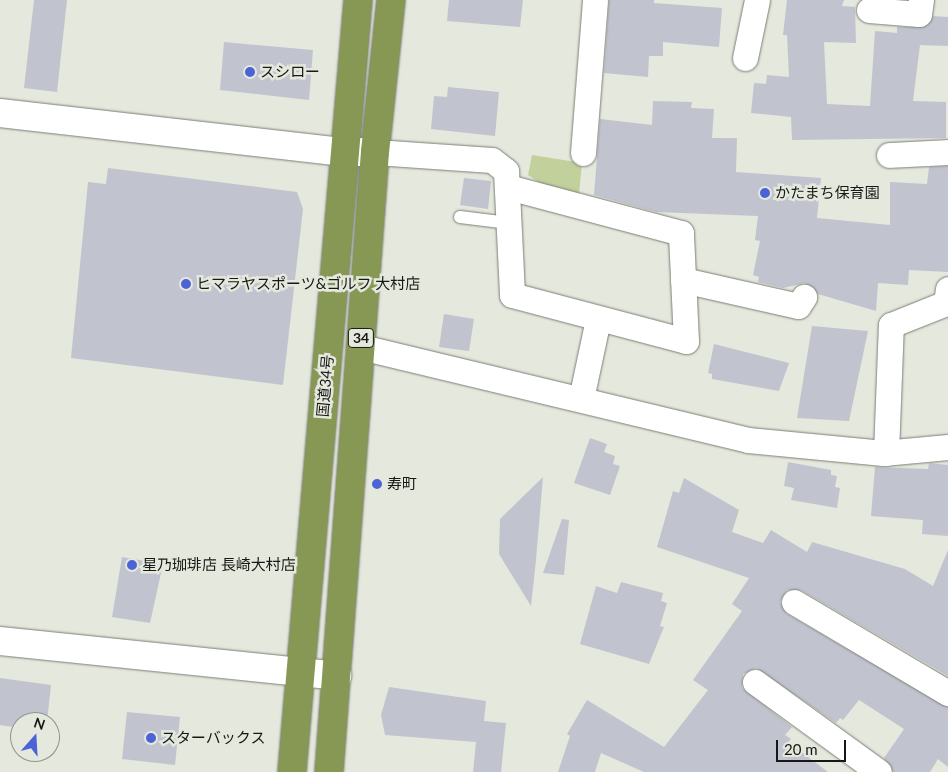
<!DOCTYPE html>
<meta charset="utf-8">
<style>
body{margin:0}
#map{position:relative;width:948px;height:772px;overflow:hidden;background:#e4e8dd;font-family:Lato,"Noto Sans JP",sans-serif}
div>[style]{position:absolute}
.green>*{inset:0;background:#c2d09c}
.building>*{inset:0;background:#c1c4ce}
.roads{filter:drop-shadow(0 0 1px #7b7e74) drop-shadow(0 0 1px #7b7e74)}
.lane>*{height:12px;margin:-6px;padding:0 6px;transform-origin:6px;border-radius:6px;background:#fff}
.street>*{height:25px;margin:-12.5px;padding:0 12.5px;transform-origin:12.5px;border-radius:12.5px;background:#fff}
.secondary>*{height:28px;margin:-14px;padding:0 14px;transform-origin:14px;border-radius:14px;background:#fff}
.highway>*{height:28px;margin:-14px;padding:0 14px;transform-origin:14px;border-radius:14px;background:#879754}
.dots>*{width:14px;height:14px;translate:-50% -50%;box-sizing:border-box;border:2px solid #e4e8dd;border-radius:50%}
span{translate:-50% -50%;white-space:nowrap;text-align:center;line-height:1.15;-webkit-text-stroke:5px #e4e8dd;paint-order:stroke}
.shield-label span{padding:1px 4px;background:#e4e8dd;border:1px solid;border-radius:4px;-webkit-text-stroke-width:0}
.shield-label{font-size:14px;color:#171815;font-weight:700}
.poi-label{font-size:15px;color:#171815}
.left{translate:0 -50%;text-align:left}
.street-label{font-size:15px;color:#171815}
.north{position:absolute;left:10px;top:712px;width:50px;height:50px;box-sizing:border-box;background:#e4e8dd;border:1px solid #92958d;border-radius:50%;rotate:19deg;font-size:14px;font-weight:700;line-height:20px;text-align:center;color:#171815}
.north::after{content:'';display:block;margin:auto;width:18px;height:22px;background:#4b63d7;clip-path:polygon(50% 0,100% 100%,50% 72%,0 100%)}
.scale{position:absolute;left:776px;top:740px;width:70px;height:22px;box-sizing:border-box;border:2px solid #171815;border-top:0;padding-left:6px;font-size:15px;line-height:18px;white-space:nowrap;color:#171815;-webkit-text-stroke:4px #e4e8dd;paint-order:stroke}
</style>
<div id="map">
<div class="green">
<div style="clip-path:polygon(532px 155px,582px 163px,579px 194px,548px 188px,528px 175px)"></div>
</div>
<div class="building">
<div style="clip-path:polygon(34px 0,67px 0,57px 92px,24px 88px)"></div>
<div style="clip-path:polygon(449px 0,523px 0,520px 27px,447px 21px)"></div>
<div style="clip-path:polygon(609px 0,654px 0,654px 3px,722px 8px,719px 47px,663px 42px,663px 56px,649px 56px,648px 77px,604px 73px)"></div>
<div style="clip-path:polygon(787px 0,844px 0,842px 6px,855px 7px,856px 43px,824px 42px,827px 104px,870px 106px,875px 31px,897px 33px,897px 27px,924px 27px,933px 16px,948px 17px,948px 46px,920px 45px,913px 101px,946px 102px,946px 138px,792px 140px,791px 117px,751px 113px,754px 83px,766px 84px,767px 75px,789px 77px,787px 35px,783px 35px)"></div>
<div style="clip-path:polygon(224px 42px,313px 50px,309px 100px,220px 90px)"></div>
<div style="clip-path:polygon(448px 87px,499px 92px,495px 136px,431px 129px,434px 96px,447px 97px)"></div>
<div style="clip-path:polygon(653px 101px,692px 102px,691px 108px,714px 109px,712px 138px,737px 138px,736px 172px,821px 178px,817px 218px,890px 225px,890px 182px,927px 184px,929px 167px,948px 166px,948px 272px,909px 270px,908px 285px,878px 283px,876px 311px,818px 294px,805px 283px,783px 288px,758px 282px,759px 277px,753px 275px,760px 241px,755px 240px,758px 216px,656px 212px,594px 195px,600px 119px,652px 125px)"></div>
<div style="clip-path:polygon(108px 168px,297px 192px,303px 209px,283px 385px,71px 358px,88px 182px,106px 184px)"></div>
<div style="clip-path:polygon(464px 178px,491px 181px,488px 209px,460px 205px)"></div>
<div style="clip-path:polygon(444px 314px,474px 319px,469px 351px,439px 347px)"></div>
<div style="clip-path:polygon(812px 326px,868px 331px,849px 421px,797px 418px)"></div>
<div style="clip-path:polygon(714px 344px,789px 363px,779px 391px,712px 379px,712px 374px,708px 373px)"></div>
<div style="clip-path:polygon(590px 438px,607px 444px,604px 452px,615px 456px,613px 464px,620px 466px,610px 495px,574px 483px)"></div>
<div style="clip-path:polygon(788px 462px,831px 470px,831px 475px,837px 476px,835px 487px,840px 488px,837px 508px,791px 500px,794px 488px,784px 486px)"></div>
<div style="clip-path:polygon(929px 463px,948px 465px,948px 536px,922px 534px,923px 520px,871px 516px,875px 467px,928px 469px)"></div>
<div style="clip-path:polygon(543px 477px,536px 560px,531px 606px,499px 554px,500px 519px)"></div>
<div style="clip-path:polygon(684px 478px,739px 510px,732px 532px,763px 543px,771px 530px,807px 552px,812px 542px,905px 569px,933px 586px,948px 550px,948px 676px,801px 590px,787px 590px,780px 602px,787px 614px,948px 707px,948px 767px,938px 759px,930px 772px,893px 772px,884px 758px,904px 729px,859px 700px,843px 720px,840px 718px,836px 723px,756px 668px,743px 674px,742px 688px,792px 727px,785px 735px,791px 739px,788px 742px,828px 772px,644px 772px,601px 753px,595px 772px,558px 772px,570px 736px,567px 734px,587px 700px,664px 747px,708px 690px,693px 680px,742px 611px,732px 604px,749px 578px,657px 547px,673px 491px,679px 493px)"></div>
<div style="clip-path:polygon(562px 519px,569px 520px,564px 575px,543px 573px)"></div>
<div style="clip-path:polygon(122px 557px,163px 564px,150px 623px,112px 617px)"></div>
<div style="clip-path:polygon(621px 582px,663px 593px,661px 601px,667px 603px,660px 626px,664px 627px,649px 664px,580px 644px,596px 586px,617px 593px)"></div>
<div style="clip-path:polygon(0 678px,51px 685px,47px 722px,20px 722px,20px 728px,0 725px)"></div>
<div style="clip-path:polygon(389px 687px,486px 701px,484px 721px,506px 723px,501px 772px,473px 772px,476px 742px,385px 735px,381px 715px)"></div>
<div style="clip-path:polygon(127px 712px,180px 717px,175px 765px,122px 759px)"></div>
</div>
<div class="roads">
<div class="lane">
<div style="left:460px;top:217px;width:49px;rotate:7deg"></div>
</div>
<div class="street">
<div style="left:869px;top:10px;width:50px;rotate:4.6deg"></div>
<div style="left:919px;top:14px;width:14px;rotate:-82deg"></div>
<div style="left:745px;top:58px;width:59px;rotate:-78.3deg"></div>
<div style="left:375px;top:152px;width:117px;rotate:3.9deg"></div>
<div style="left:492px;top:160px;width:18px;rotate:38deg"></div>
<div style="left:506px;top:171px;width:124px;rotate:87.2deg"></div>
<div style="left:512px;top:295px;width:180px;rotate:14.8deg"></div>
<div style="left:686px;top:341px;width:108px;rotate:-92.7deg"></div>
<div style="left:681px;top:233px;width:179px;rotate:-165.1deg"></div>
<div style="left:583px;top:153px;width:153px;rotate:-85.5deg"></div>
<div style="left:889px;top:155px;width:59px;rotate:-2.9deg"></div>
<div style="left:683px;top:280px;width:118px;rotate:12.7deg"></div>
<div style="left:798px;top:306px;width:11px;rotate:-56deg"></div>
<div style="left:361px;top:347px;width:398px;rotate:13.5deg"></div>
<div style="left:748px;top:440px;width:136px;rotate:5.5deg"></div>
<div style="left:883px;top:453px;width:65px;rotate:-5.3deg"></div>
<div style="left:581px;top:399px;width:82px;rotate:-78deg"></div>
<div style="left:886px;top:453px;width:128px;rotate:-87.8deg"></div>
<div style="left:891px;top:325px;width:59px;rotate:-21.8deg"></div>
<div style="left:946px;top:303px;width:14px;rotate:-82deg"></div>
<div style="left:794px;top:602px;width:179px;rotate:30.6deg"></div>
<div style="left:755px;top:682px;width:153px;rotate:36deg"></div>
</div>
<div class="secondary">
<div style="left:0;top:113px;width:346px;rotate:6.5deg"></div>
<div style="left:344px;top:152px;width:31px"></div>
<div style="left:0;top:641px;width:339px;rotate:5.9deg"></div>
</div>
<div class="highway">
<div style="left:292px;top:772px;width:775px;rotate:-85.11deg"></div>
<div style="left:329px;top:772px;width:622px;rotate:-85.76deg"></div>
<div style="left:375px;top:152px;width:153px;rotate:-84deg"></div>
</div>
</div>
<div class="dots">
<div style="left:250px;top:72px;background:#4b63d7"></div>
<div style="left:765px;top:193px;background:#4b63d7"></div>
<div style="left:186px;top:284px;background:#4b63d7"></div>
<div style="left:377px;top:484px;background:#4b63d7"></div>
<div style="left:132px;top:565px;background:#4b63d7"></div>
<div style="left:151px;top:738px;background:#4b63d7"></div>
</div>
<div class="shield-label">
<span style="left:361px;top:338px">34</span>
</div>
<div class="poi-label">
<span class="left" style="left:260px;top:72px">スシロー</span>
<span class="left" style="left:775px;top:193px">かたまち保育園</span>
<span class="left" style="left:196px;top:284px">ヒマラヤスポーツ&amp;ゴルフ 大村店</span>
<span class="left" style="left:387px;top:484px">寿町</span>
<span class="left" style="left:142px;top:565px">星乃珈琲店 長崎大村店</span>
<span class="left" style="left:161px;top:738px">スターバックス</span>
</div>
<div class="street-label">
<span style="left:325px;top:386px;rotate:-85deg">国道34号</span>
</div>
<div class="north">N</div>
<div class="scale">20 m</div>
</div>
